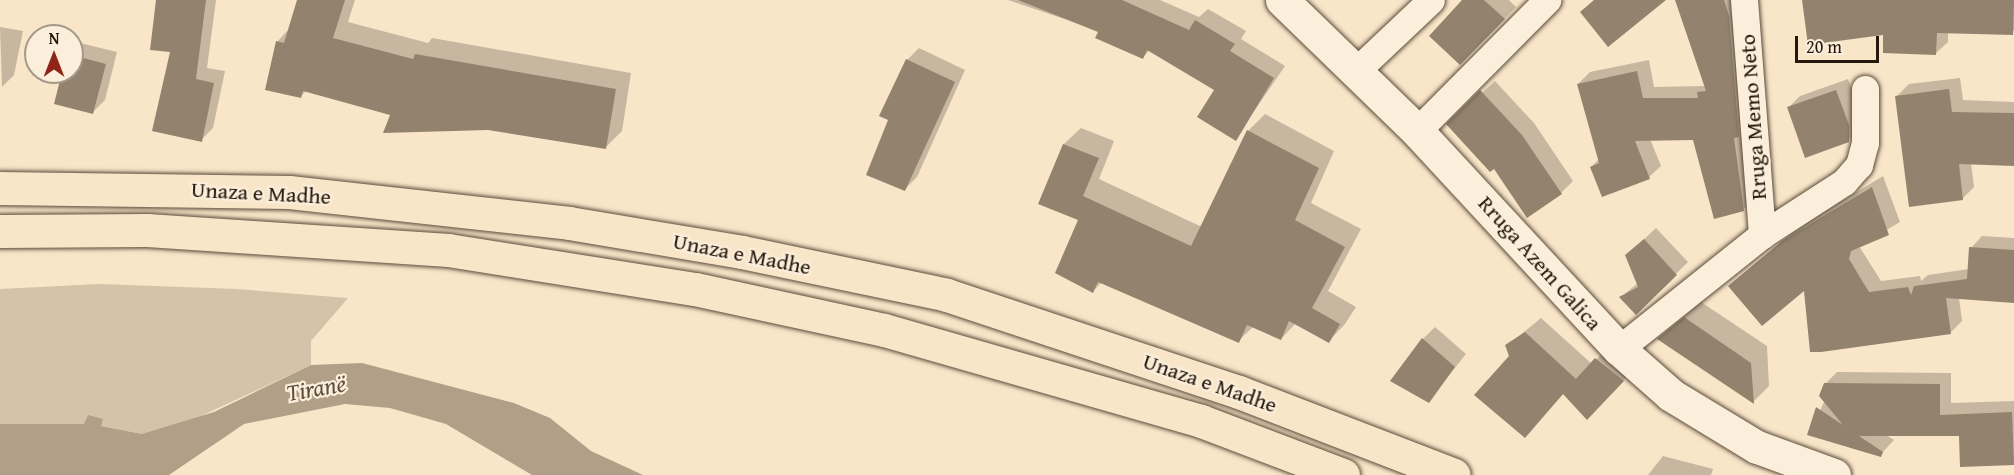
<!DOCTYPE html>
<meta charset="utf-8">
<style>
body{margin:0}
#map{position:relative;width:2014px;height:475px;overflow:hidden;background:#f9e5c8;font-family:"Gentium Book Plus",serif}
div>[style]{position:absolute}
.green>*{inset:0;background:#d5c2a8}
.water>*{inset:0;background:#b19f88}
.shadow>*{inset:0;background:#0003}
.building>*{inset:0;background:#93836e}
.roads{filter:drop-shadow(0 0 2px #5a4b3b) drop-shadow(0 0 2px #5a4b3b)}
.minor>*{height:27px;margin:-13.5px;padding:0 13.5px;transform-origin:13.5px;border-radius:13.5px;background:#fbeedb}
.secondary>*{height:33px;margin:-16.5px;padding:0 16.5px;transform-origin:16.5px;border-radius:16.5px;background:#fbeedb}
.trunk>*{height:33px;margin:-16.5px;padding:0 16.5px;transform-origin:16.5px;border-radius:16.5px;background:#f9e5c8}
span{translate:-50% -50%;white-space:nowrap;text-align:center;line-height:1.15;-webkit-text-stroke:4.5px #fbeedb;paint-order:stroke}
.street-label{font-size:22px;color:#25180c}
.water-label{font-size:24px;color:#5d4e3e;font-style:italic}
.north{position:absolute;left:24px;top:24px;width:60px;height:60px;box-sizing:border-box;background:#fbeedb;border:2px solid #a59888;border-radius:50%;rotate:0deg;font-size:16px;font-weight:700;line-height:24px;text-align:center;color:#25180c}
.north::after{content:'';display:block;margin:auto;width:21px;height:27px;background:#8f2418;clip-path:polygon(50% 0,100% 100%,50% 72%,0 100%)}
.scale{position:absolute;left:1795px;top:36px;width:84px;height:27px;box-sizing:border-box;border:3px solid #25180c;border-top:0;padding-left:8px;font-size:18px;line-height:21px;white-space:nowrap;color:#25180c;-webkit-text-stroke:4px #fbeedb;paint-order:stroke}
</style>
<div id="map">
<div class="green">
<div style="clip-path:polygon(99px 284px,237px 289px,348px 298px,311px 341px,311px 365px,190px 421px,142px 434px,101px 426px,88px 415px,85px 424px,0 424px,0 289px)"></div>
</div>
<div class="water">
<div style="clip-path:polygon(362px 363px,514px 403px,550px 418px,591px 451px,643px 475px,532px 475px,446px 424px,390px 408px,345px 404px,244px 424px,169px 475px,0 475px,0 424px,84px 424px,88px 415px,103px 419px,101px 426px,142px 434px,214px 412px,311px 365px)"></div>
</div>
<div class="shadow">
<div style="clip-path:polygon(158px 0,216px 0,207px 68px,225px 71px,213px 128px,201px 140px)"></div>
<div style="clip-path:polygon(299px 0,355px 0,348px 22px,428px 43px,432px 38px,631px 73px,622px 131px,606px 147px,393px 114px,306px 91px,301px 96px,277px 42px,289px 29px)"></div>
<div style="clip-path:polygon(1008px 0,1160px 0,1199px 17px,1208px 9px,1246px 31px,1241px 39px,1285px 66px,1235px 139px,1216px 89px,1150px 50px,1143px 57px,1100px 31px)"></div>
<div style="clip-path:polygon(1464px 0,1509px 0,1516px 7px,1460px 63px)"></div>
<div style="clip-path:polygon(1676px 0,1740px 0,1756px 197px,1744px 209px,1694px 138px,1650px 139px,1661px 166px,1649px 177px,1591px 167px,1599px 159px,1578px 84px,1590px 72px,1649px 60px,1654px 87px,1706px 86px)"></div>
<div style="clip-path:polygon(1803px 0,2014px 0,2014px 31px,1948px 32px,1948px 42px,1936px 53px)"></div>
<div style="clip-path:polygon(0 27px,23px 31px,14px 75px,2px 87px)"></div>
<div style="clip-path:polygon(80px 43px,117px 52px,105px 100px,93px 112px,64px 72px,72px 72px,72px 51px)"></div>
<div style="clip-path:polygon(919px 48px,965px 70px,917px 177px,905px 189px,890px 120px,907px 60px)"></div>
<div style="clip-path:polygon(1960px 78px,1963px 100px,2014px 102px,2014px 164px,1971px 163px,1974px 187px,1962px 199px,1897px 96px,1909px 84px)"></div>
<div style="clip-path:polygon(1848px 79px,1861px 112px,1860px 129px,1848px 141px,1788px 108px,1800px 96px)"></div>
<div style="clip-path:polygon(1495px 81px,1534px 123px,1573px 181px,1561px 193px,1460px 113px)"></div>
<div style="clip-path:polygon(1265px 114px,1334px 151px,1311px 203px,1361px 229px,1328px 291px,1356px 307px,1345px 324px,1329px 341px,1296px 323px,1281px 339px,1253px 327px,1238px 341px,1102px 282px,1093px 291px,1064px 144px,1081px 128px,1114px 141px,1099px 179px,1202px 227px,1248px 131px)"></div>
<div style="clip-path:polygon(1883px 176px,1900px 222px,1859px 246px,1881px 281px,1920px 276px,1921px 281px,1928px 275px,1969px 269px,1971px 248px,1982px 236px,2014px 238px,2014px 301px,1959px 298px,1962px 321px,1951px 332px,1806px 288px,1730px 286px,1795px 230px)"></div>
<div style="clip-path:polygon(1656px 228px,1688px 262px,1636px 313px,1621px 297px,1638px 283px,1639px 244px)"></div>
<div style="clip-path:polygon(1701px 302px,1767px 346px,1769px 386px,1753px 402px,1660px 338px)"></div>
<div style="clip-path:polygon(1541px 318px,1592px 364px,1612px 344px,1638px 365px,1602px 403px,1564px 393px,1525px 436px,1507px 346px)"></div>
<div style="clip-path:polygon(1435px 327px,1466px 354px,1428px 401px,1423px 339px)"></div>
<div style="clip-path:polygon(1837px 372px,1951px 373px,1951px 403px,2014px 401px,2014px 463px,1961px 435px,1886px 435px,1894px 440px,1880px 455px,1809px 434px,1825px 400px,1825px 384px)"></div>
<div style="clip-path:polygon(1663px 456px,1713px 469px,1711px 475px,1648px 475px)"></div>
</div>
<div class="building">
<div style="clip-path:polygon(156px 0,206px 0,196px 79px,214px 83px,202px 142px,152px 131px,170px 52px,150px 50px)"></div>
<div style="clip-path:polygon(297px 0,345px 0,333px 38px,413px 59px,415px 54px,616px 89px,606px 149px,488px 130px,383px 133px,390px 115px,303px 91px,301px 98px,265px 90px,276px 41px,284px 43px)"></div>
<div style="clip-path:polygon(1018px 0,1122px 0,1189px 30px,1195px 20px,1235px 44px,1230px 51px,1274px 78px,1236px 141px,1197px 117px,1214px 90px,1147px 50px,1143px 59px,1095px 38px,1098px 32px)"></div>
<div style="clip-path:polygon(1462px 0,1484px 0,1505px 19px,1460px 65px,1429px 36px)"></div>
<div style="clip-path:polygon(1594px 0,1666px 0,1608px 47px,1580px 12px)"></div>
<div style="clip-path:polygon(1675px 0,1724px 0,1729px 16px,1739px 137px,1734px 138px,1744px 211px,1714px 219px,1693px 140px,1635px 141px,1650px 179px,1602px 197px,1590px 167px,1599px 163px,1577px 84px,1637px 71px,1643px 98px,1698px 98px,1697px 92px,1706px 91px)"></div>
<div style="clip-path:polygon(1802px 0,2014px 0,2013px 35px,1937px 33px,1936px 55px,1883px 53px,1883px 35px,1808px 45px)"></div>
<div style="clip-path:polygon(72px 55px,106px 64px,93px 114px,54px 104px,62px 72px,72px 72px)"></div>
<div style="clip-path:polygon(906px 59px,955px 82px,905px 191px,866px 175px,888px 120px,879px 116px)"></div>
<div style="clip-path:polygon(1949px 89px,1952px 112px,2014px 113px,2014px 166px,1959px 164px,1963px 200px,1909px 207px,1895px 96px)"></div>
<div style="clip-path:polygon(1480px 90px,1522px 135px,1562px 194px,1527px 218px,1494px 169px,1490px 172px,1446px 124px)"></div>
<div style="clip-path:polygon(1836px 90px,1849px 125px,1849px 142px,1805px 158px,1787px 107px)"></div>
<div style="clip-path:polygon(1247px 130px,1319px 168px,1295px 220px,1345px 247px,1312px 308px,1340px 324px,1329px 343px,1289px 321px,1281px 340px,1247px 325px,1239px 343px,1098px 282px,1093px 293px,1055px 273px,1078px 220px,1038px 204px,1063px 144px,1099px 158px,1083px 196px,1191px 246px)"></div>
<div style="clip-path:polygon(1872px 187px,1889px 235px,1851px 251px,1849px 259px,1869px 292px,1908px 287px,1911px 295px,1914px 286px,1967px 279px,1969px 247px,2014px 250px,2014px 303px,1946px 298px,1951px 334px,1821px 352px,1810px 352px,1804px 291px,1762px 326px,1728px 286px,1782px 241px)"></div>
<div style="clip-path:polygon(1644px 239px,1677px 275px,1636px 315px,1619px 297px,1638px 287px,1625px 255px)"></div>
<div style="clip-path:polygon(1684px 317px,1751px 363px,1754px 404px,1657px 339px)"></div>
<div style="clip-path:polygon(1525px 332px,1576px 379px,1565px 391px,1595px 358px,1624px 381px,1587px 420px,1563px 394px,1525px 438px,1474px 395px,1509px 356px,1505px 345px)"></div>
<div style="clip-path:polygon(1422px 338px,1455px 367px,1429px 403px,1390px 381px)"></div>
<div style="clip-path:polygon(1824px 383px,1940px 384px,1940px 415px,2012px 412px,2014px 465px,1960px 467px,1959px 436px,1859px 436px,1883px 452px,1881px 457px,1807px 435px,1816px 407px,1843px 425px,1819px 396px)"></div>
</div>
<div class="roads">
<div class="minor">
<div style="left:1744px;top:0;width:236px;rotate:85.6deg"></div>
<div style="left:1356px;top:71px;width:103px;rotate:-43.4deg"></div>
<div style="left:1417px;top:131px;width:185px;rotate:-45.2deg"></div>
<div style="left:1619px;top:349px;width:183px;rotate:-38.6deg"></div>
<div style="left:1762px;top:235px;width:98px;rotate:-32.9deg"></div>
<div style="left:1844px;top:182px;width:23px;rotate:-49deg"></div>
<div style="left:1859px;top:165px;width:23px;rotate:-75deg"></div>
<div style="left:1865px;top:143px;width:54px;rotate:-90deg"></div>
</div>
<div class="secondary">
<div style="left:1282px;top:0;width:188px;rotate:44.1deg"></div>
<div style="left:1417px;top:131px;width:297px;rotate:47.2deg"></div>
<div style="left:1619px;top:349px;width:69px;rotate:41.5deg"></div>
<div style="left:1671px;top:395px;width:100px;rotate:31.2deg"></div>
<div style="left:1757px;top:447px;width:82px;rotate:20deg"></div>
</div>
<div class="trunk">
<div style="left:0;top:188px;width:289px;rotate:0.8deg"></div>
<div style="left:289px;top:192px;width:282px;rotate:6.3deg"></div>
<div style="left:569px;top:223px;width:175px;rotate:9.5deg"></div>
<div style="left:742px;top:252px;width:209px;rotate:11.8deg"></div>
<div style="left:947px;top:295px;width:308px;rotate:18.4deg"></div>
<div style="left:1239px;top:392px;width:230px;rotate:21.1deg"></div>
<div style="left:0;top:231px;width:147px;rotate:-0.4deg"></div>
<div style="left:147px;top:230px;width:302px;rotate:3.8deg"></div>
<div style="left:448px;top:250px;width:250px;rotate:9deg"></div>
<div style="left:695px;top:289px;width:193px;rotate:12.2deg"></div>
<div style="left:884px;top:330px;width:330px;rotate:16deg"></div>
<div style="left:1201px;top:421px;width:152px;rotate:20.8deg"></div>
</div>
</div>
<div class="street-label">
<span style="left:1753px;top:117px;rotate:-94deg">Rruga Memo Neto</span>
<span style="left:261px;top:193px;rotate:3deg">Unaza e Madhe</span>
<span style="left:742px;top:254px;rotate:11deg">Unaza e Madhe</span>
<span style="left:1540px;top:263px;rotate:48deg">Rruga Azem Galica</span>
<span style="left:1210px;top:383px;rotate:19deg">Unaza e Madhe</span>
</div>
<div class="water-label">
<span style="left:316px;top:388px;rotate:-10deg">Tiranë</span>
</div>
<div class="north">N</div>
<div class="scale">20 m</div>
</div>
